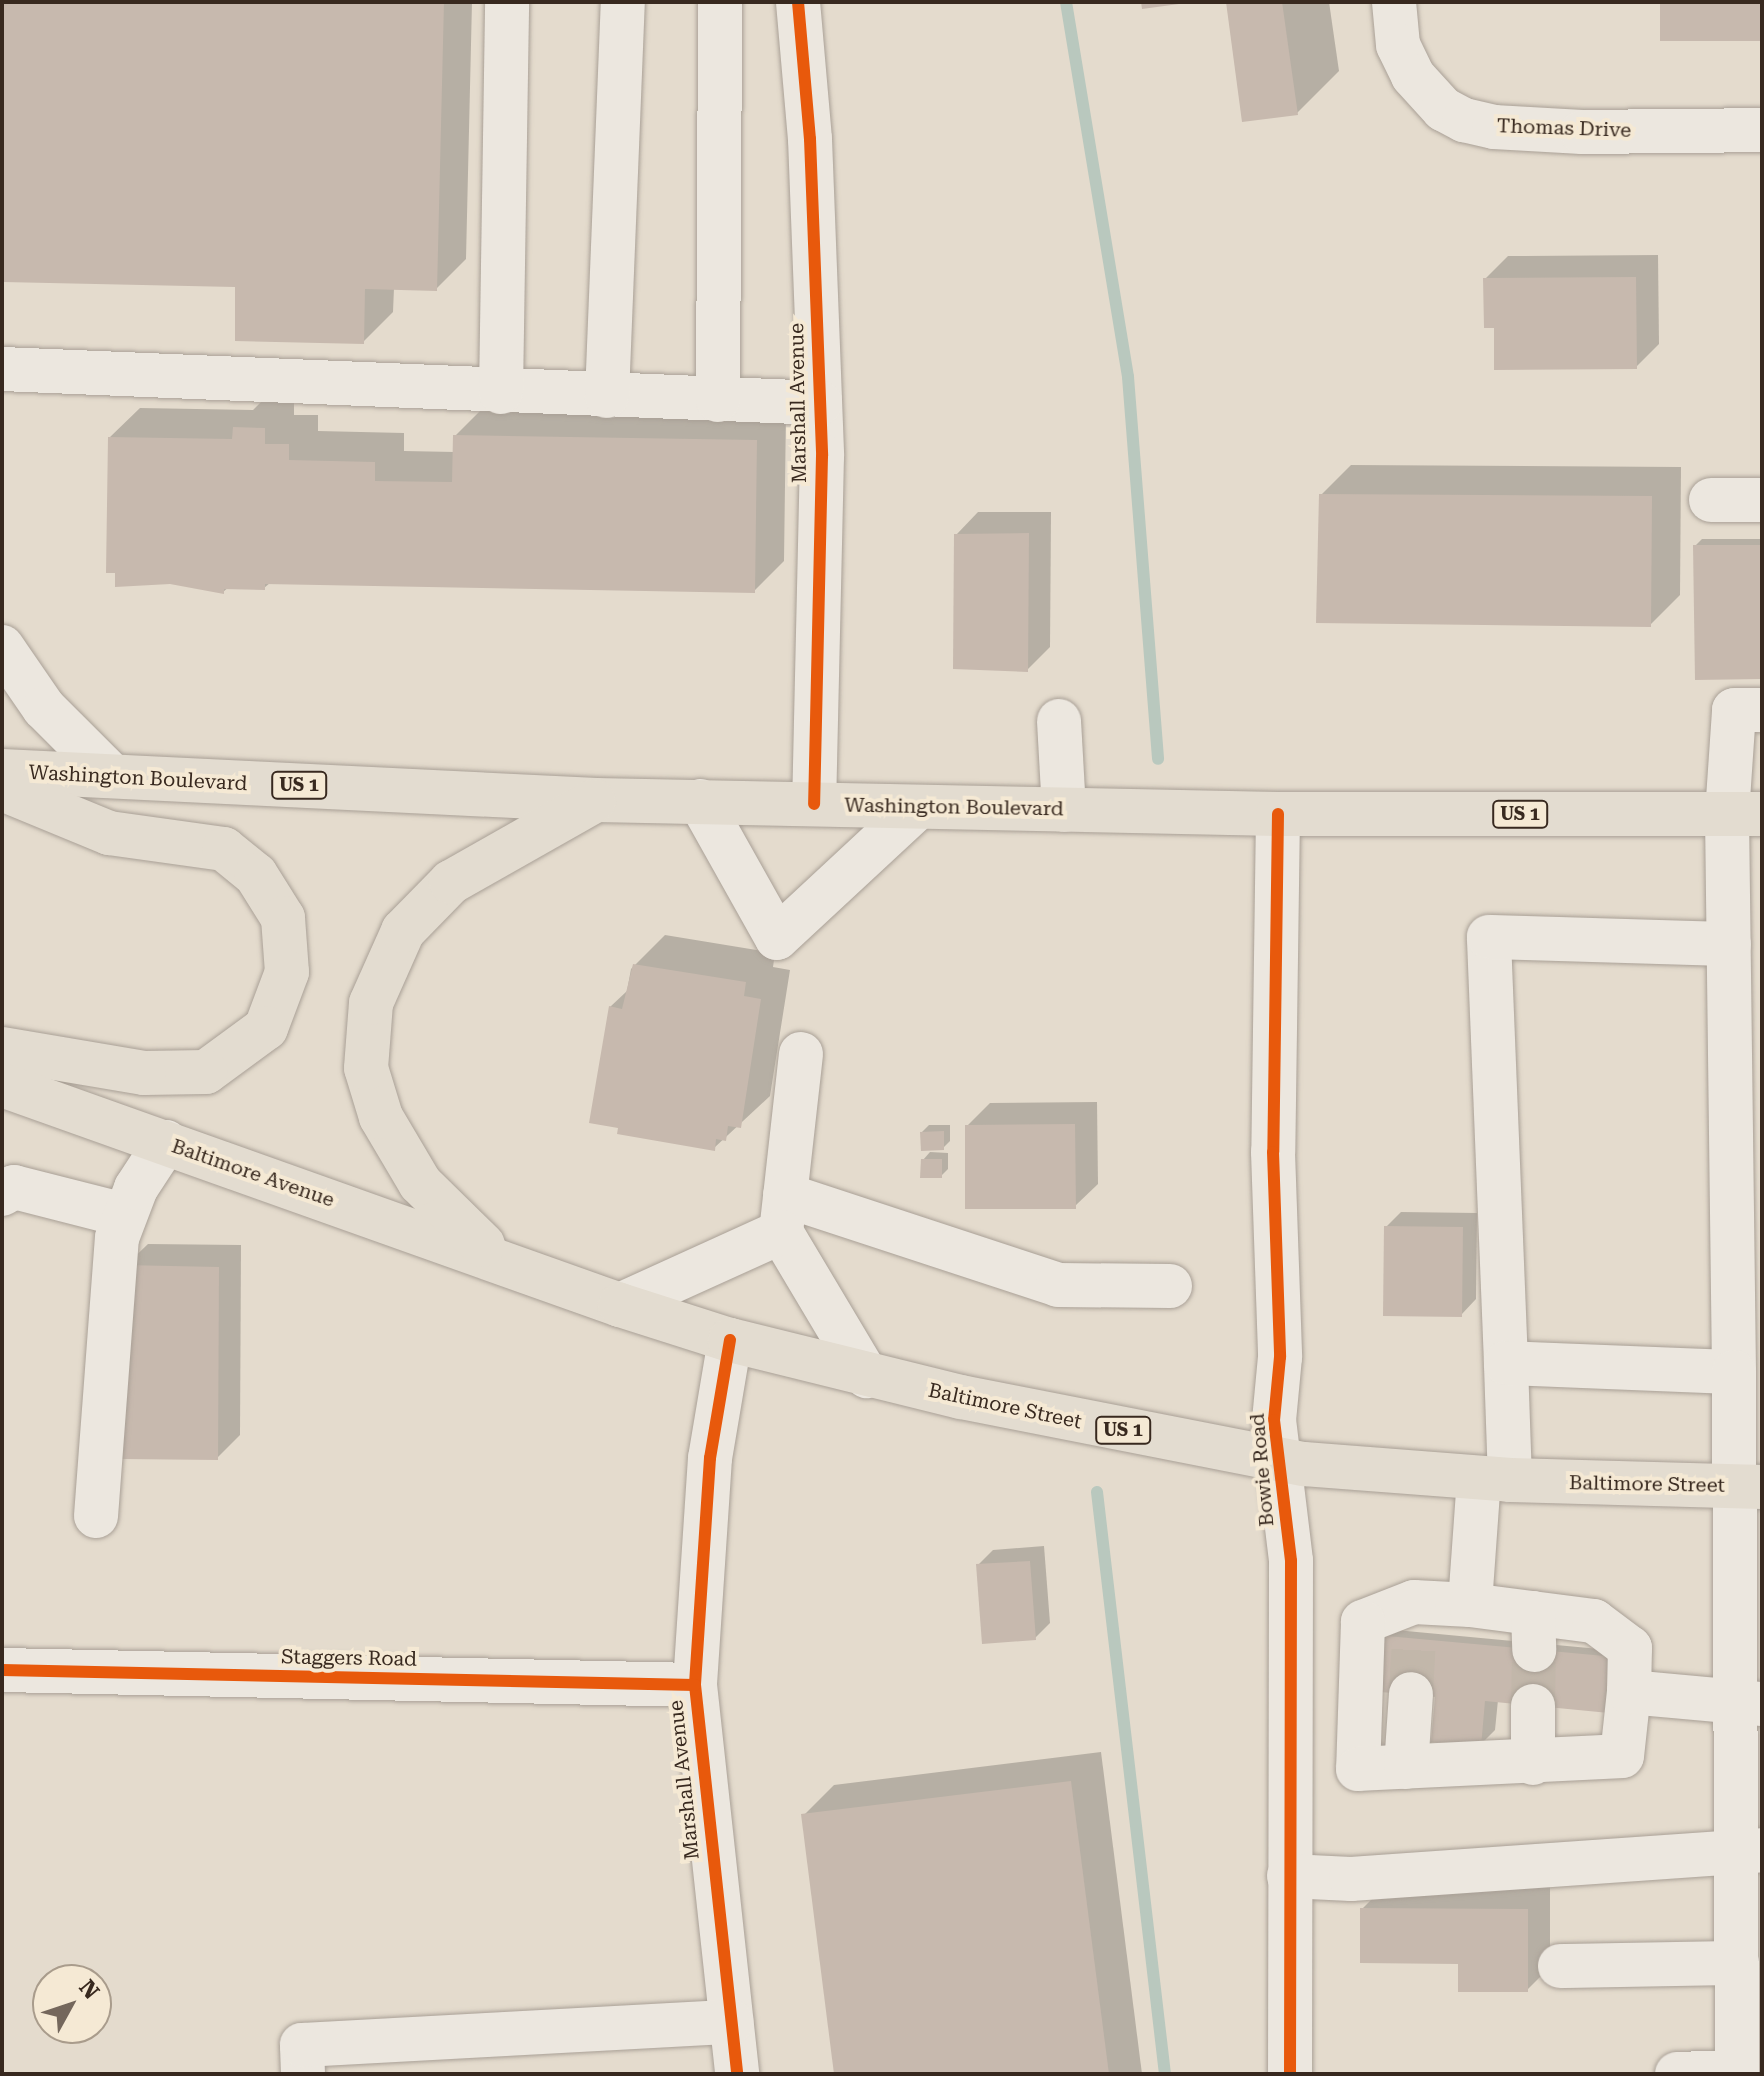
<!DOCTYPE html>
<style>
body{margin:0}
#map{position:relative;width:1764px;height:2076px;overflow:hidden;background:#e4dbcd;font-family:"Roboto Serif",serif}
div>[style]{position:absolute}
.shadow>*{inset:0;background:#0003}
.stream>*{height:12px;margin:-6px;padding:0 6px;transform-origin:6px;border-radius:6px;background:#b9c8be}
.building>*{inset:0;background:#c7b9ae}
.minor-tunnel>*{height:44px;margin-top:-22px;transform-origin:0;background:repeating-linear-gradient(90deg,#c2b7aa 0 44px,transparent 0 66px)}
.roads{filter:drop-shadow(0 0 2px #a9a096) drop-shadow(0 0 2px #a9a096)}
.minor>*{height:44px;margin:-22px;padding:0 22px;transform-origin:22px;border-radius:22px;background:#ece7df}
.major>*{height:44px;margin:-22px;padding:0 22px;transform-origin:22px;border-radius:22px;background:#e3dcd0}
.cycleway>*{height:12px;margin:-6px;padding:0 6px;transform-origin:6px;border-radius:6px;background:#e8590c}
span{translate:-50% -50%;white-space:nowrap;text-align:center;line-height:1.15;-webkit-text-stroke:8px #f5e9d4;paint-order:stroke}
.shield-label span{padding:2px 6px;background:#f5e9d4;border:2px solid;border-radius:6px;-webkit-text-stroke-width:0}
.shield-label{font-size:18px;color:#38291f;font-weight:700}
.street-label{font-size:20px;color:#38291f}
.frame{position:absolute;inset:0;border:4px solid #38291f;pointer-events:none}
.north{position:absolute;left:32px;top:1964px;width:80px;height:80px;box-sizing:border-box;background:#f5e9d4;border:2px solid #a99c8c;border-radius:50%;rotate:50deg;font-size:22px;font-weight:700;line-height:32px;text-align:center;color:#38291f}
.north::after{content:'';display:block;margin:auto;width:28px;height:36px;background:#74675c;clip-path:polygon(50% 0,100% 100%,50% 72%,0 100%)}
</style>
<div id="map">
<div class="shadow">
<div style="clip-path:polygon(2px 2px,472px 2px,466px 259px,436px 289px,394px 288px,393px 312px,363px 342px,237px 285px,2px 200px)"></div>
<div style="clip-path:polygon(1228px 2px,1329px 2px,1339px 71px,1297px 113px)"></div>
<div style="clip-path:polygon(1658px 255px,1659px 344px,1636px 367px,1485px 279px,1508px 256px)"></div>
<div style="clip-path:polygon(265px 398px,294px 399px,294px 415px,318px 415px,318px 431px,404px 433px,404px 451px,455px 452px,455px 436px,485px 406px,786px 411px,784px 561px,754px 591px,270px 583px,264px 588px,229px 587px,223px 592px,110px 437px,140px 408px,253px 410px)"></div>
<div style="clip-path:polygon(1351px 465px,1681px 467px,1680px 595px,1650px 625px,1321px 495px)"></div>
<div style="clip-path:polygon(978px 512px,1051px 512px,1050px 647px,1027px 670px,956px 535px)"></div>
<div style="clip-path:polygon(1702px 539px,1762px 539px,1762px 677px,1695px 546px)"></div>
<div style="clip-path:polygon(665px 935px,775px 953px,773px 967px,790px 970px,770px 1096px,714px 1148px,610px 1007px,627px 991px,631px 969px)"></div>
<div style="clip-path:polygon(1097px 1102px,1098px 1184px,1075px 1206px,967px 1126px,990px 1103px)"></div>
<div style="clip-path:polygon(929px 1125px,950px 1125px,950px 1141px,943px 1148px,922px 1132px)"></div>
<div style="clip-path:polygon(930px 1152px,948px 1153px,948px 1169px,941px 1176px,923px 1160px)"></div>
<div style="clip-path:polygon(1401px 1212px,1477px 1213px,1476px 1299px,1461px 1315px,1386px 1227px)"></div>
<div style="clip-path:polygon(148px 1244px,241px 1245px,240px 1435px,217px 1458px,125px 1266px)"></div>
<div style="clip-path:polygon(1044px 1546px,1050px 1623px,1035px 1638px,978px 1565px,993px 1550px)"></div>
<div style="clip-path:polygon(1385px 1629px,1621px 1651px,1498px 1700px,1495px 1730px,1480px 1745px,1437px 1695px,1373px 1689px)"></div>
<div style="clip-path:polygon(1101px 1752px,1142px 2074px,836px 2074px,804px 1815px,834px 1785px)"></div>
<div style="clip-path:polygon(1385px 1886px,1550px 1887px,1550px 1967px,1527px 1990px,1460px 1962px,1362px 1909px)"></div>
</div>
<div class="stream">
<div style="left:1066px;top:2px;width:380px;rotate:80.6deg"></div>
<div style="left:1128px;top:377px;width:383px;rotate:85.5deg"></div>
<div style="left:1097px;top:1492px;width:586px;rotate:83.34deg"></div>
</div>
<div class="building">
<div style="clip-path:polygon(2px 2px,444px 2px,437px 291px,365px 289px,364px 344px,235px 341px,235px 287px,3px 282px)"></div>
<div style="clip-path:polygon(1141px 2px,1179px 2px,1179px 4px,1142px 9px)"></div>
<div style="clip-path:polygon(1226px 2px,1282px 2px,1298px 115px,1242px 122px)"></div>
<div style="clip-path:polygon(1660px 2px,1762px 2px,1762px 41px,1660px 41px)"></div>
<div style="clip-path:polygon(1636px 277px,1637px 369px,1494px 370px,1494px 328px,1484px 328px,1483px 278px)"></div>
<div style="clip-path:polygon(233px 427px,265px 428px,265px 444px,289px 444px,289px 460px,375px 462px,375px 481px,452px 482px,453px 435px,757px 440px,755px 593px,265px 584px,265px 590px,224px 589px,224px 594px,170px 584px,115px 587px,115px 573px,106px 573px,108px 437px,232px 439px)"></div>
<div style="clip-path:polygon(1319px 494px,1652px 496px,1651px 627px,1316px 623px)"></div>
<div style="clip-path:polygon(1029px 533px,1028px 672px,953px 669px,954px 534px)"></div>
<div style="clip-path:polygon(1693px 545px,1762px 545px,1762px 679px,1695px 680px)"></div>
<div style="clip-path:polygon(633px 964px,746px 982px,744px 996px,761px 999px,741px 1128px,728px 1126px,726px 1141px,716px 1139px,715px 1151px,617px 1134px,618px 1128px,589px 1123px,609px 1006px,622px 1009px)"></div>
<div style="clip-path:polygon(1075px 1124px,1076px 1209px,965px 1209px,965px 1125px)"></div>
<div style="clip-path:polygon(944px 1131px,944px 1150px,921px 1151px,920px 1132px)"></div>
<div style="clip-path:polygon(921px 1159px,942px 1159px,942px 1178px,920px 1178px)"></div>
<div style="clip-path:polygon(1384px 1226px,1463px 1227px,1462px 1317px,1383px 1316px)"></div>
<div style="clip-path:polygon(123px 1265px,219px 1267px,218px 1460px,122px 1459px)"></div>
<div style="clip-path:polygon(1030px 1561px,1036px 1640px,982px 1644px,976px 1564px)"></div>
<div style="clip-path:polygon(1376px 1635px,1615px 1657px,1609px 1713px,1485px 1701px,1481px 1747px,1431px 1742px,1435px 1697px,1370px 1691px)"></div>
<div style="clip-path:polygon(1071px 1781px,1109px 2074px,834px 2074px,801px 1814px)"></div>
<div style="clip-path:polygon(1360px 1908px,1528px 1909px,1528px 1992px,1458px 1992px,1458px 1964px,1360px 1963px)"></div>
</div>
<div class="minor-tunnel">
<div style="left:1411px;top:1694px;width:56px;rotate:-86.9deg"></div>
<div style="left:1533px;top:1706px;width:56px;rotate:-89deg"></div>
</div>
<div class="roads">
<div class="minor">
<div style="left:798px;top:2px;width:138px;rotate:85deg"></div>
<div style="left:810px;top:139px;width:317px;rotate:87.8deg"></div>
<div style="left:822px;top:456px;width:348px;rotate:91.3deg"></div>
<div style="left:1394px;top:2px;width:43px;rotate:84.7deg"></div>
<div style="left:1398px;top:45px;width:34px;rotate:64deg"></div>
<div style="left:1413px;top:76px;width:45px;rotate:47.7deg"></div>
<div style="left:1443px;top:109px;width:24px;rotate:28deg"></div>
<div style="left:1464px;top:120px;width:31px;rotate:13deg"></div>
<div style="left:1494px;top:127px;width:88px;rotate:3.3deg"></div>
<div style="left:1582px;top:132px;width:180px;rotate:-0.6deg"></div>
<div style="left:2px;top:369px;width:819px;rotate:2.38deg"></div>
<div style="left:501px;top:392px;width:390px;rotate:-89.1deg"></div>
<div style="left:607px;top:396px;width:394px;rotate:-87.7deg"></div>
<div style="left:718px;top:400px;width:398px;rotate:-89.7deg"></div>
<div style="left:1711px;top:500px;width:51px"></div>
<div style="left:2px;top:647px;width:74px;rotate:55.5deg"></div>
<div style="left:44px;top:708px;width:96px;rotate:45deg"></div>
<div style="left:1059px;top:721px;width:89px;rotate:86.8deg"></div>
<div style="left:700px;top:801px;width:157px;rotate:60.7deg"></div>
<div style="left:777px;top:938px;width:192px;rotate:-42.9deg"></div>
<div style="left:1278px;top:814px;width:338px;rotate:90.8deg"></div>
<div style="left:1273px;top:1152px;width:205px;rotate:88deg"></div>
<div style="left:1280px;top:1357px;width:63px;rotate:95.4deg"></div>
<div style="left:1274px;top:1420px;width:142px;rotate:83.1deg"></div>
<div style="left:1291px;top:1561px;width:513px;rotate:90.11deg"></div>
<div style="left:801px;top:1054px;width:179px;rotate:96.4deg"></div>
<div style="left:781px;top:1232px;width:168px;rotate:59.2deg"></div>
<div style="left:2px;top:1194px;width:14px;rotate:-30deg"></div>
<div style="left:14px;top:1187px;width:114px;rotate:14.3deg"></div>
<div style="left:785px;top:1195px;width:287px;rotate:18.2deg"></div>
<div style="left:1058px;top:1285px;width:112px;rotate:0.5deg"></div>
<div style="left:620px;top:1305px;width:177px;rotate:-24.4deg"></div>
<div style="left:730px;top:1340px;width:120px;rotate:99.6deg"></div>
<div style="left:710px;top:1458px;width:227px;rotate:93.8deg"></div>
<div style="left:695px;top:1685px;width:391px;rotate:83.8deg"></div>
<div style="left:1506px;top:1363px;width:426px;rotate:-92.3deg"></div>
<div style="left:1489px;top:937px;width:240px;rotate:1.7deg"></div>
<div style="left:1479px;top:1478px;width:127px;rotate:94.1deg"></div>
<div style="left:1470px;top:1605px;width:56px;rotate:-176.9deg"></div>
<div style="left:1414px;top:1602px;width:55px;rotate:158.6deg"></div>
<div style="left:1363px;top:1622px;width:147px;rotate:91.9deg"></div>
<div style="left:1358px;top:1769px;width:264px;rotate:-2.8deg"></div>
<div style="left:1622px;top:1756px;width:64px;rotate:-83.8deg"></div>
<div style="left:1629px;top:1692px;width:134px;rotate:5.2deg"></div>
<div style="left:1510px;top:1480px;width:117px;rotate:-92deg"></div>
<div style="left:1506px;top:1363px;width:228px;rotate:2.3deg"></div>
<div style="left:1734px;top:1372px;width:558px;rotate:-90.72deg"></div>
<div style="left:1727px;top:814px;width:104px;rotate:-86.1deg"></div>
<div style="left:1734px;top:710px;width:28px"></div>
<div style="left:96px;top:1516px;width:279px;rotate:-85.7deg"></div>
<div style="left:117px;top:1238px;width:53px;rotate:-69.2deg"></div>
<div style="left:136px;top:1188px;width:55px;rotate:-56.9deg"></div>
<div style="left:1470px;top:1605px;width:125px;rotate:7.4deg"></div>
<div style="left:1594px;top:1621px;width:45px;rotate:36.9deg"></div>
<div style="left:1630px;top:1648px;width:44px;rotate:91.3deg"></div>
<div style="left:1533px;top:1613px;width:37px;rotate:88deg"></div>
<div style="left:2px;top:1670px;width:693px;rotate:1.24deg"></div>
<div style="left:1533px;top:1706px;width:57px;rotate:90deg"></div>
<div style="left:1406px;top:1767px;width:73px;rotate:-86.1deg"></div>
<div style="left:1289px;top:1876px;width:62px;rotate:2.8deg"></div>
<div style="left:1351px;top:1879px;width:412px;rotate:-4deg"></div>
<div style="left:1560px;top:1966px;width:177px;rotate:-1deg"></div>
<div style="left:303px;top:2074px;width:29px;rotate:-92deg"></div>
<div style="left:302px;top:2045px;width:430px;rotate:-3.1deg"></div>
<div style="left:1677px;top:2074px;width:60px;rotate:-1.9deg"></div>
<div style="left:1737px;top:2072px;width:700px;rotate:-90.25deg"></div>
</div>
<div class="major">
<div style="left:2px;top:771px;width:595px;rotate:2.8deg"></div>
<div style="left:596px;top:800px;width:682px;rotate:1.18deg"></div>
<div style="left:1278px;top:814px;width:484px"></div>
<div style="left:2px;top:789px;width:116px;rotate:22.4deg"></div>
<div style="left:109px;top:833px;width:116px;rotate:7.9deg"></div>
<div style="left:224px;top:849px;width:41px;rotate:39.1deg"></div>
<div style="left:256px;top:875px;width:51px;rotate:57.9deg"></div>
<div style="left:283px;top:918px;width:54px;rotate:85.8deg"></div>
<div style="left:287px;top:972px;width:60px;rotate:110.6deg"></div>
<div style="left:266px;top:1028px;width:74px;rotate:143.7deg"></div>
<div style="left:206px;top:1072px;width:62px;rotate:179.1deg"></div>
<div style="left:144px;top:1073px;width:144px;rotate:-170.4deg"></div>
<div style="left:2px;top:1085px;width:656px;rotate:19.6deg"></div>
<div style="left:620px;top:1305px;width:115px;rotate:17.7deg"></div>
<div style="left:730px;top:1340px;width:238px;rotate:13.9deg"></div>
<div style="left:961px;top:1397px;width:349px;rotate:11.1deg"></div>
<div style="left:1304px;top:1464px;width:207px;rotate:4.4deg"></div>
<div style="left:1510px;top:1480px;width:252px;rotate:1.6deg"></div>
<div style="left:483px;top:1245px;width:88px;rotate:-135.5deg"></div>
<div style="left:420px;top:1183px;width:77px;rotate:-120.6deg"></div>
<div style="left:381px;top:1117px;width:51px;rotate:-107deg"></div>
<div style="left:366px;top:1068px;width:65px;rotate:-85.6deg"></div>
<div style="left:371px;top:1003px;width:79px;rotate:-66deg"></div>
<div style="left:403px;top:931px;width:69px;rotate:-45.6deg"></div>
<div style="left:451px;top:882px;width:164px;rotate:-29.5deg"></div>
</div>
</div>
<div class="cycleway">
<div style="left:798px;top:2px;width:138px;rotate:85deg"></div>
<div style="left:810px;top:139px;width:317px;rotate:87.8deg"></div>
<div style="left:822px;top:456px;width:348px;rotate:91.3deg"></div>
<div style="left:1278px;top:814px;width:338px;rotate:90.8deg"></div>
<div style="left:1273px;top:1152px;width:205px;rotate:88deg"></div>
<div style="left:1280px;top:1357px;width:63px;rotate:95.4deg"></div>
<div style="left:1274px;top:1420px;width:142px;rotate:83.1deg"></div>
<div style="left:1291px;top:1561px;width:513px;rotate:90.11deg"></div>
<div style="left:730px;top:1340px;width:120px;rotate:99.6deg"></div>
<div style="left:710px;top:1458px;width:227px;rotate:93.8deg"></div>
<div style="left:695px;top:1685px;width:391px;rotate:83.8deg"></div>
<div style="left:2px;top:1670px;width:693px;rotate:1.24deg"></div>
</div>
<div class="shield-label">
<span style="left:299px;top:785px">US 1</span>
<span style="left:1520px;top:814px">US 1</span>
<span style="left:1123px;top:1430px">US 1</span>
</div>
<div class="street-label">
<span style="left:1564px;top:128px;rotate:2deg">Thomas Drive</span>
<span style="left:798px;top:403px;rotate:-91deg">Marshall Avenue</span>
<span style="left:138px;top:778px;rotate:3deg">Washington Boulevard</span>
<span style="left:954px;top:807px;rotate:1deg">Washington Boulevard</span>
<span style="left:253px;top:1173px;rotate:19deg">Baltimore Avenue</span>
<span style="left:1005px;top:1406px;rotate:12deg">Baltimore Street</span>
<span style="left:1262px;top:1470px;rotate:-95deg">Bowie Road</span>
<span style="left:1647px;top:1484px;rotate:1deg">Baltimore Street</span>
<span style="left:349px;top:1658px;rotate:1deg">Staggers Road</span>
<span style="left:684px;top:1780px;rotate:-96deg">Marshall Avenue</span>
</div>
<div class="frame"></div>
<div class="north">N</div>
</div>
